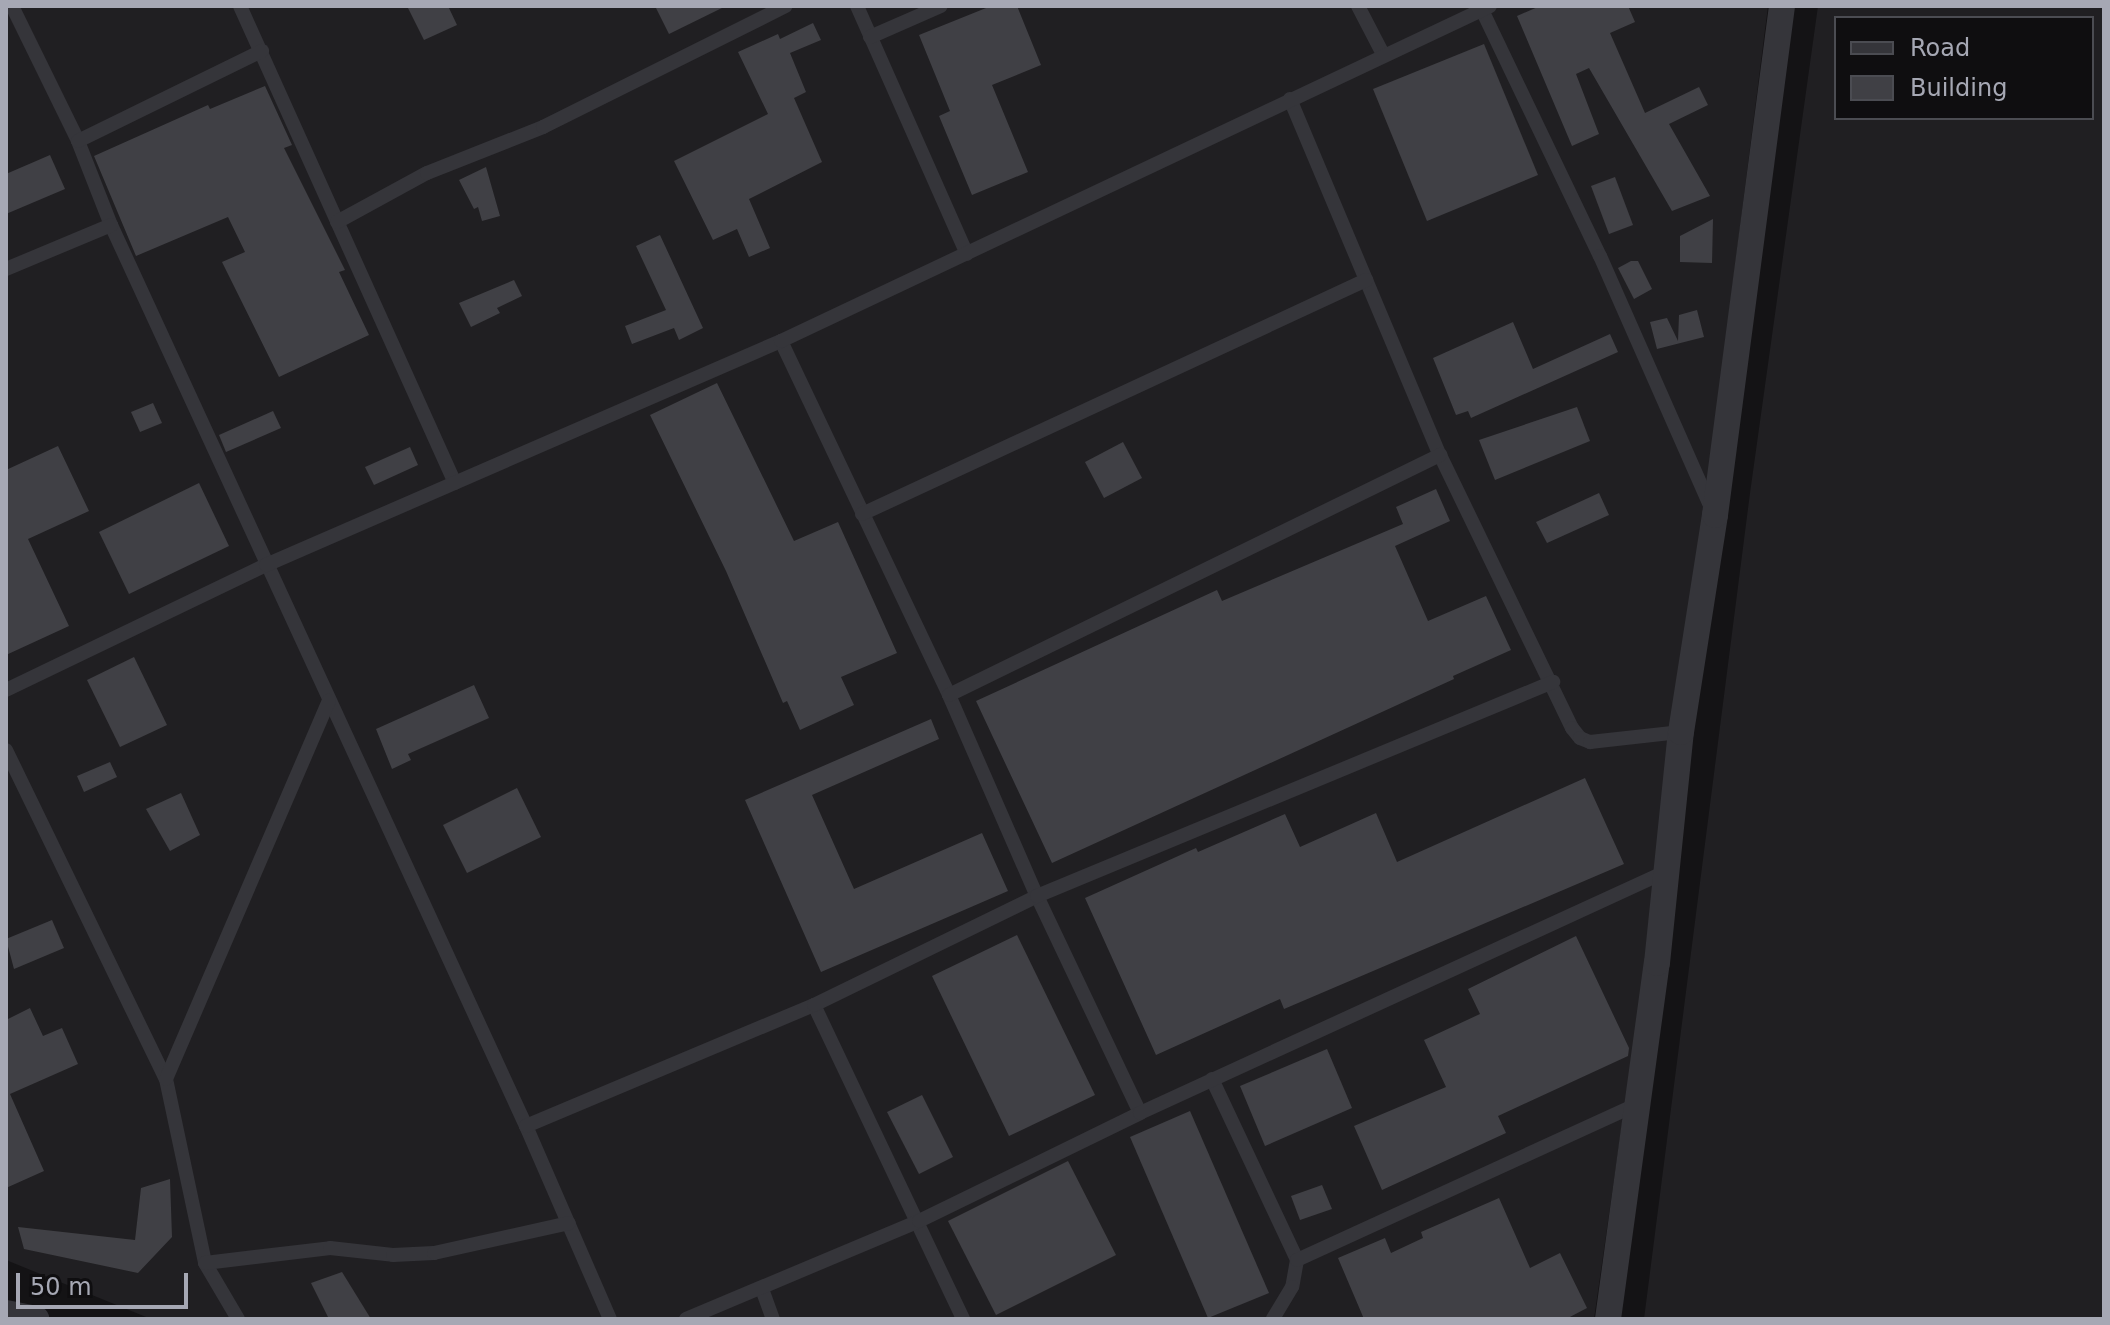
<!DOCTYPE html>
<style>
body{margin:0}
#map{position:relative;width:2110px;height:1325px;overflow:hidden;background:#141315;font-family:"DejaVu Sans",sans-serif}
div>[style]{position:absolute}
.built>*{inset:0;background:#201f22}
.building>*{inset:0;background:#404045}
.lane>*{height:14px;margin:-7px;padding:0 7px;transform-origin:7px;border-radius:7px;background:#35353a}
.street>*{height:26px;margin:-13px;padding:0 13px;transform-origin:13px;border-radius:13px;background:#35353a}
span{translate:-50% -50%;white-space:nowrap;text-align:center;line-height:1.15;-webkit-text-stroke:7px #0f0e10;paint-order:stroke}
.frame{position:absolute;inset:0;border:8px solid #a6a8b4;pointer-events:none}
.legend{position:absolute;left:1834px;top:16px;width:260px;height:104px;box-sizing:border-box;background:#0f0e10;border:2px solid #4b4c52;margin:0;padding:10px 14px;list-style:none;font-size:24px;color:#a6a8b4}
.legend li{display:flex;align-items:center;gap:16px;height:40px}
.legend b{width:40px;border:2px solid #4b4c52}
.scale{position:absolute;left:16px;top:1273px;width:172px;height:36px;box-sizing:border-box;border:4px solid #a6a8b4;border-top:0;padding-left:10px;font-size:24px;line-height:28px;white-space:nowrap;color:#a6a8b4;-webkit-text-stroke:6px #0f0e10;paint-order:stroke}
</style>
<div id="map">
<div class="built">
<div style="clip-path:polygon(6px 6px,1768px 6px,1659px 867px,1594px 1319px,151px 1319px,6px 1260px)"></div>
<div style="clip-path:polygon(evenodd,1818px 6px,2104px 6px,2104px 1319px,1644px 1319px,1750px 493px,1818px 6px,1836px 18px,2092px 18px,2092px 118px,1836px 118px,1836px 18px)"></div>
</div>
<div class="building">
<div style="clip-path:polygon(407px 6px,448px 6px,457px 25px,424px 40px)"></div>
<div style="clip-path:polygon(655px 6px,726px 6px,669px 34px)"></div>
<div style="clip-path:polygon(991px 6px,1017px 6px,1041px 65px,992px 85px,1028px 172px,972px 195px,939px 116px,950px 111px,919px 35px)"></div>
<div style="clip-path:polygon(1540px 6px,1628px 6px,1635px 22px,1610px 33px,1645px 113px,1699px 87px,1708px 105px,1669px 124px,1710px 196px,1672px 211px,1589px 68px,1576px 74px,1599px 134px,1572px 146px,1517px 16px)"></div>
<div style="clip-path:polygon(813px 23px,821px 40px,790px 53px,806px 92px,794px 98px,822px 162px,749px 199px,770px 248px,749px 257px,737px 229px,713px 240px,674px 161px,768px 114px,738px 52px,778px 34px,780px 39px)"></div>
<div style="clip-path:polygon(1484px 44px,1538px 175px,1427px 221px,1373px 89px)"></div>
<div style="clip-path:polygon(265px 86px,292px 145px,284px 148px,345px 270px,339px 272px,369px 335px,279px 377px,222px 262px,245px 252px,228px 217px,136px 256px,94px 156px,208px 105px,210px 109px)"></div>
<div style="clip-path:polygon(50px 155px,65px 189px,6px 214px,6px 174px)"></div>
<div style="clip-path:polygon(486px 167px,500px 216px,482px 221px,478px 207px,474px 209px,459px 180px)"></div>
<div style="clip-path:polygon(1615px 177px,1633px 225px,1609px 234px,1591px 186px)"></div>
<div style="clip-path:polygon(1713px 219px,1712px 263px,1680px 262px,1680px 236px)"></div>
<div style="clip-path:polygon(660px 235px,703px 328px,679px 340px,674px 328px,632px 344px,625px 326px,666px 310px,636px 246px)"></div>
<div style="clip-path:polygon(1631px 261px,1638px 261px,1652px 289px,1634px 299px,1618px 268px)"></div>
<div style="clip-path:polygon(514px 280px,522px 296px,497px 308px,500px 313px,471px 327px,459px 303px)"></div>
<div style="clip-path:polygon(1697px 310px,1704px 337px,1657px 349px,1650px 322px,1667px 318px,1678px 341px,1679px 315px)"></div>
<div style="clip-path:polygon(1513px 322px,1533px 369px,1610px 334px,1618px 352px,1471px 418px,1468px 411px,1456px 415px,1433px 358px)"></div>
<div style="clip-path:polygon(717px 383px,794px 541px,838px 522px,897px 653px,841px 677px,854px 705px,800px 730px,787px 701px,783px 703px,726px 571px,650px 415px)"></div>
<div style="clip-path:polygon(153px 403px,162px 423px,140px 432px,131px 412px)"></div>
<div style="clip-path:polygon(1577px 407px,1590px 441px,1495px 480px,1479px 440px)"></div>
<div style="clip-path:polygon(273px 411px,281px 428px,226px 452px,219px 435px)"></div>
<div style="clip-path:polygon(1123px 442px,1142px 478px,1104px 498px,1085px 462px)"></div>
<div style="clip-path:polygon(58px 446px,89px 511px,28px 539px,69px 626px,6px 655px,6px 470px)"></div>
<div style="clip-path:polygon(410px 447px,418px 465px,374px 485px,365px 467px)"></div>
<div style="clip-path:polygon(199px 483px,229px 546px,129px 594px,99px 532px)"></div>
<div style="clip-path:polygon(1436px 489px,1450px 521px,1395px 546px,1428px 621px,1486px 596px,1511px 650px,1453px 676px,1454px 679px,1052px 863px,976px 701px,1217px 590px,1222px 601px,1403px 524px,1396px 507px)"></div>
<div style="clip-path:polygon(1599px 493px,1609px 515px,1547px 543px,1536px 522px)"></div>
<div style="clip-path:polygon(134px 657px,167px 725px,120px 747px,87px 680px)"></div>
<div style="clip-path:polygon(474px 685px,489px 718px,408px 754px,411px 760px,392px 769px,376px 729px)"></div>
<div style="clip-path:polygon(931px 719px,939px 739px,812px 795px,854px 889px,982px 833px,1008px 891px,821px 972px,745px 800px)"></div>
<div style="clip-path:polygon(110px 762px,117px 777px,84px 792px,77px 776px)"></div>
<div style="clip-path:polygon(1585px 778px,1624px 864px,1284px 1009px,1280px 999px,1156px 1055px,1085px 898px,1196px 848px,1198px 852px,1285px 814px,1300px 847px,1376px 813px,1397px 862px)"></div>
<div style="clip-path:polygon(517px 788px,541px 837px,467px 873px,443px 825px)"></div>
<div style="clip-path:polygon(181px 793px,200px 835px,170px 851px,146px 809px)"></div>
<div style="clip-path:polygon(52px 920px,64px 948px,14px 969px,6px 939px)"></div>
<div style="clip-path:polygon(1017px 935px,1095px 1095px,1009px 1136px,932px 976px)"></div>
<div style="clip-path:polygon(1576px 936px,1629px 1048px,1628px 1056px,1498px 1116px,1506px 1133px,1382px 1190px,1354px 1126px,1446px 1087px,1424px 1040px,1480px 1014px,1468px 989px)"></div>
<div style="clip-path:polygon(30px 1008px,43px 1036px,62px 1028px,78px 1064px,10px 1094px,44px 1171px,6px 1188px,6px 1020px)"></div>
<div style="clip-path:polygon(1327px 1049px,1352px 1108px,1265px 1146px,1240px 1086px)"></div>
<div style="clip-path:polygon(922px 1095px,953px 1157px,919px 1174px,887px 1112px)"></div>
<div style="clip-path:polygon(1190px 1111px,1269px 1293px,1208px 1318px,1130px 1137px)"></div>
<div style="clip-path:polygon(1068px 1161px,1116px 1255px,996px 1315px,948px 1221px)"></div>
<div style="clip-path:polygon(170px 1179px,172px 1237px,138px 1273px,24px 1249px,18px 1227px,135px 1240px,141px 1188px)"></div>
<div style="clip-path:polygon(1322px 1185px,1332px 1209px,1300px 1220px,1291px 1196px)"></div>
<div style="clip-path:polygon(1499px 1198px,1530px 1268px,1560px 1253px,1587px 1308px,1566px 1319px,1364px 1319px,1338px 1258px,1385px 1238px,1391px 1253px,1423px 1238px,1421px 1232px)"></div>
<div style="clip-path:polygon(342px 1272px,371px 1319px,329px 1319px,311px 1283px)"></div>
</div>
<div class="lane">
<div style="left:12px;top:6px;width:150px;rotate:63.9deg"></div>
<div style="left:78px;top:141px;width:90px;rotate:68.6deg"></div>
<div style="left:111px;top:225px;width:992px;rotate:65.27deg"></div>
<div style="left:526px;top:1126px;width:210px;rotate:66.5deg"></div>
<div style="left:240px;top:6px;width:523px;rotate:65.74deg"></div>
<div style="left:857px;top:6px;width:271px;rotate:66.1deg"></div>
<div style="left:1358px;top:6px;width:54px;rotate:62.5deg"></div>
<div style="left:1482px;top:10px;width:273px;rotate:64.4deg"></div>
<div style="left:1600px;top:256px;width:275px;rotate:66.2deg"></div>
<div style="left:870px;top:37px;width:77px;rotate:-23.6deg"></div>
<div style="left:1290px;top:99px;width:386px;rotate:67.2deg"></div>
<div style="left:1440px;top:455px;width:303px;rotate:64.2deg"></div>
<div style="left:1572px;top:728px;width:13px;rotate:51deg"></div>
<div style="left:1580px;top:738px;width:11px;rotate:22deg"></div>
<div style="left:1590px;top:742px;width:92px;rotate:-6.3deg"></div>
<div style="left:78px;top:141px;width:205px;rotate:-26.1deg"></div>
<div style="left:337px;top:222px;width:102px;rotate:-28.6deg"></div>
<div style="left:427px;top:173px;width:125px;rotate:-21.6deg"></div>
<div style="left:543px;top:127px;width:271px;rotate:-26.5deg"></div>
<div style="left:6px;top:269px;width:114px;rotate:-22.7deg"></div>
<div style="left:781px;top:341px;width:392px;rotate:64.6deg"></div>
<div style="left:949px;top:695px;width:219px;rotate:66.4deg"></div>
<div style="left:1037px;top:896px;width:240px;rotate:64.6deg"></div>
<div style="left:862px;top:514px;width:556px;rotate:-24.9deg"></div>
<div style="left:6px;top:690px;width:288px;rotate:-25.7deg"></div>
<div style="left:266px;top:565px;width:562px;rotate:-23.51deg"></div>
<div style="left:781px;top:341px;width:784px;rotate:-25.29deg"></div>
<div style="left:949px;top:695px;width:547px;rotate:-26.05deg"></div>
<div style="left:6px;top:750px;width:366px;rotate:64.1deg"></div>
<div style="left:166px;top:1079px;width:188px;rotate:78deg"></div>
<div style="left:205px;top:1263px;width:65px;rotate:59.5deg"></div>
<div style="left:814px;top:1005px;width:348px;rotate:64.6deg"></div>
<div style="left:166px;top:1079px;width:412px;rotate:-66.7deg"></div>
<div style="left:1212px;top:1079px;width:200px;rotate:64.8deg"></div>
<div style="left:1297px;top:1260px;width:27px;rotate:100deg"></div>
<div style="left:1292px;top:1287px;width:37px;rotate:121deg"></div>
<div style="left:526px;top:1126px;width:312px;rotate:-22.8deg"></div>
<div style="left:814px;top:1005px;width:248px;rotate:-26deg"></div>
<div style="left:1037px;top:896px;width:559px;rotate:-22.53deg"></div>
<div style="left:1297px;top:1260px;width:375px;rotate:-24.6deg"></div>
<div style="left:205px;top:1263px;width:126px;rotate:-6.8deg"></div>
<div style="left:330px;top:1248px;width:63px;rotate:6.3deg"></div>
<div style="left:393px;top:1255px;width:41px;rotate:-2.8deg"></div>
<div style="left:434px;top:1253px;width:138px;rotate:-12.5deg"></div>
<div style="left:762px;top:1289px;width:32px;rotate:70deg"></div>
<div style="left:686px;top:1319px;width:253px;rotate:-22.8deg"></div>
<div style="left:919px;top:1221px;width:246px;rotate:-26deg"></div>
<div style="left:1140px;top:1113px;width:580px;rotate:-24.66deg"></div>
</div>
<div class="street">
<div style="left:6px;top:1313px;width:31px;rotate:11deg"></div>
<div style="left:1608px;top:1319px;width:359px;rotate:-82.2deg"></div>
<div style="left:1657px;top:963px;width:232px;rotate:-84.1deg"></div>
<div style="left:1681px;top:732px;width:220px;rotate:-81.1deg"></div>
<div style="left:1715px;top:515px;width:513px;rotate:-82.5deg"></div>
</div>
<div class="frame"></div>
<ul class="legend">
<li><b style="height:10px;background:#35353a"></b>Road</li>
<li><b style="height:22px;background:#404045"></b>Building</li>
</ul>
<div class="scale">50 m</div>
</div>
